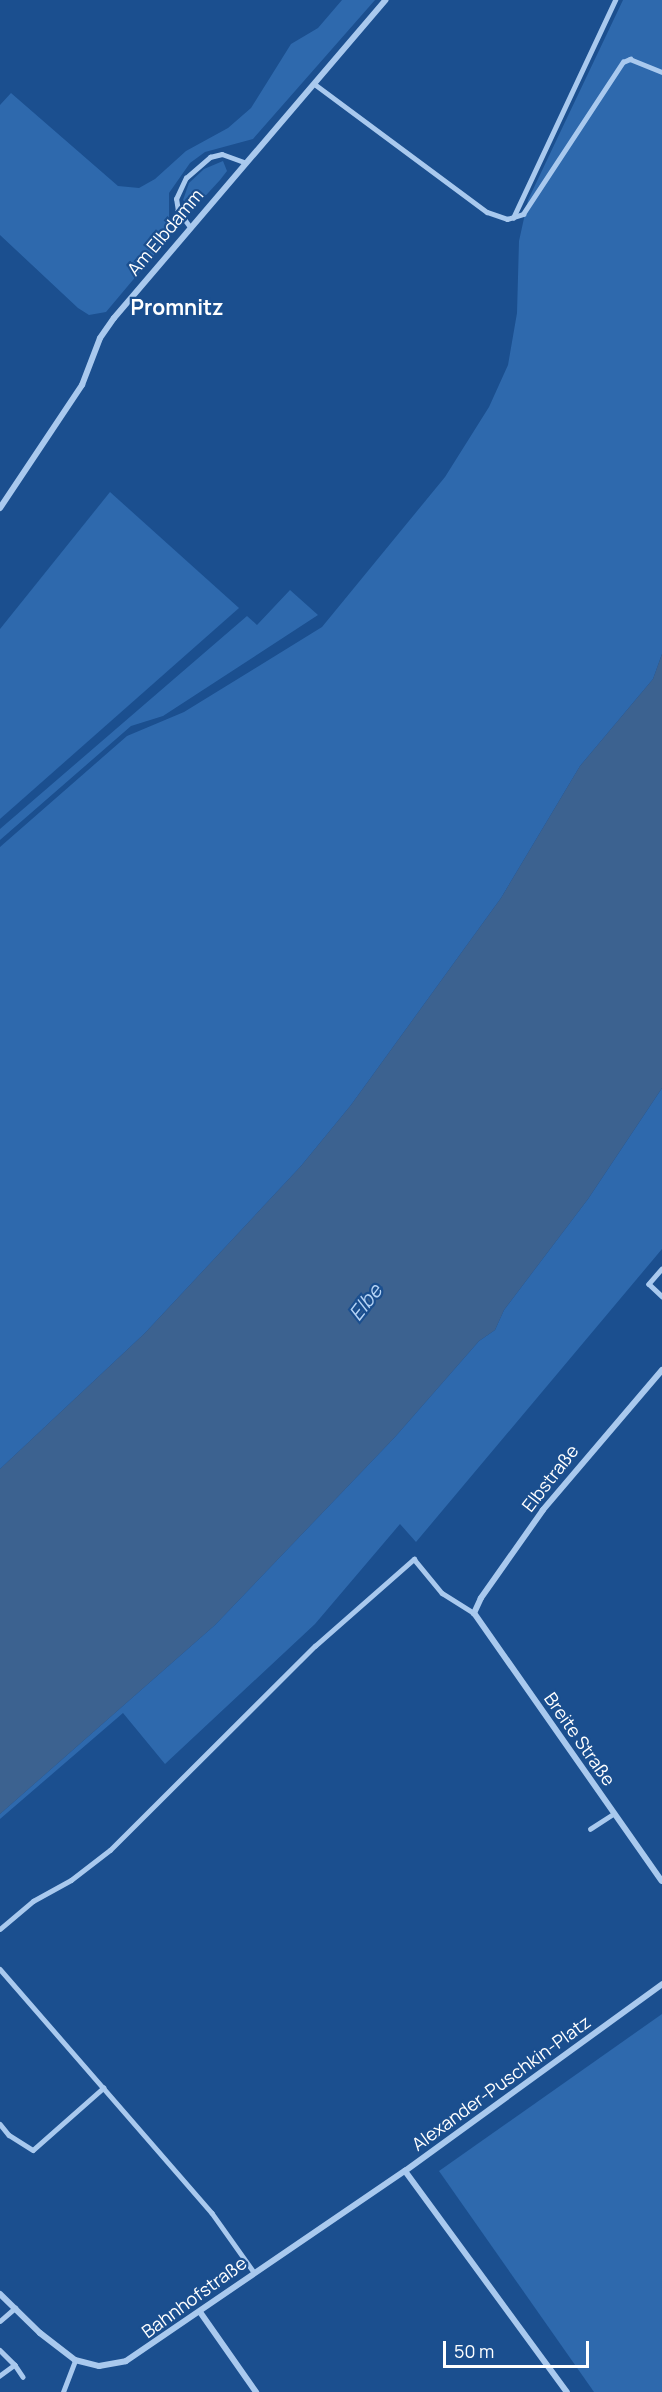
<!DOCTYPE html>
<meta charset="utf-8">
<style>
body{margin:0}
#map{position:relative;width:662px;height:2392px;overflow:hidden;background:#1b4f8f;font-family:Manrope,sans-serif}
div>[style]{position:absolute}
.green>*{inset:0;background:#2e69ad}
.water>*{inset:0;background:#3c6290}
.lane>*{height:4.5px;margin:-2.25px;padding:0 2.25px;transform-origin:2.25px;border-radius:2.25px;background:#a9c9ee}
.street>*{height:6px;margin:-3px;padding:0 3px;transform-origin:3px;border-radius:3px;background:#a9c9ee}
span{translate:-50% -50%;white-space:nowrap;text-align:center;line-height:1.15;-webkit-text-stroke:4.5px #1b4f8f;paint-order:stroke}
.street-label{font-size:18px;color:#fff}
.water-label{font-size:20px;color:#b5d3f5;font-style:italic}
.quarter-label{font-size:21px;color:#fff;font-weight:700}
.scale{position:absolute;left:443px;top:2341px;width:146px;height:27px;box-sizing:border-box;border:3px solid #fff;border-top:0;padding-left:8px;font-size:18px;line-height:21px;white-space:nowrap;color:#fff;-webkit-text-stroke:4px #1b4f8f;paint-order:stroke}
</style>
<div id="map">
<div class="green">
<div style="clip-path:polygon(342px 0,375px 0,253px 139px,205px 152px,190px 163px,169px 193px,169px 237px,106px 312px,89px 315px,78px 308px,0 235px,0 105px,11px 93px,118px 186px,139px 188px,155px 179px,186px 151px,228px 128px,251px 108px,291px 44px,318px 28px)"></div>
<div style="clip-path:polygon(623px 0,662px 0,662px 654px,653px 679px,580px 766px,501px 898px,351px 1105px,301px 1166px,145px 1333px,0 1469px,0 847px,127px 736px,184px 712px,322px 627px,445px 477px,489px 407px,508px 365px,517px 313px,519px 241px,528px 200px)"></div>
<div style="clip-path:polygon(223px 161px,227px 171px,220px 180px,198px 204px,187px 204px,183px 200px,189px 183px,204px 169px)"></div>
<div style="clip-path:polygon(110px 492px,239px 608px,0 819px,0 629px)"></div>
<div style="clip-path:polygon(290px 590px,318px 615px,163px 716px,131px 726px,0 840px,0 829px,247px 616px,257px 625px)"></div>
<div style="clip-path:polygon(662px 1088px,662px 1249px,416px 1542px,400px 1524px,315px 1624px,165px 1764px,123px 1713px,0 1819px,0 1814px,215px 1625px,395px 1437px,479px 1341px,495px 1330px,504px 1310px,588px 1199px)"></div>
<div style="clip-path:polygon(662px 2014px,662px 2392px,594px 2392px,439px 2171px)"></div>
</div>
<div class="water">
<div style="clip-path:polygon(662px 654px,662px 1088px,588px 1199px,504px 1310px,495px 1330px,479px 1341px,395px 1437px,215px 1625px,0 1814px,0 1469px,145px 1333px,301px 1166px,351px 1105px,501px 898px,580px 766px,653px 679px)"></div>
</div>
<div class="lane">
<div style="left:316px;top:85px;width:213px;rotate:36.6deg"></div>
<div style="left:487px;top:212px;width:21px;rotate:19deg"></div>
<div style="left:507px;top:219px;width:17px;rotate:-17deg"></div>
<div style="left:523px;top:214px;width:182px;rotate:-56.7deg"></div>
<div style="left:623px;top:62px;width:8px;rotate:-23deg"></div>
<div style="left:630px;top:59px;width:35px;rotate:22deg"></div>
<div style="left:513px;top:218px;width:241px;rotate:-64.9deg"></div>
<div style="left:189px;top:226px;width:19px;rotate:-126deg"></div>
<div style="left:178px;top:211px;width:12px;rotate:-99deg"></div>
<div style="left:176px;top:199px;width:23px;rotate:-65deg"></div>
<div style="left:186px;top:178px;width:32px;rotate:-41deg"></div>
<div style="left:210px;top:157px;width:12px;rotate:-14deg"></div>
<div style="left:222px;top:154px;width:23px;rotate:20deg"></div>
<div style="left:662px;top:1269px;width:20px;rotate:131deg"></div>
<div style="left:649px;top:1284px;width:18px;rotate:43deg"></div>
<div style="left:590px;top:1829px;width:27px;rotate:-33deg"></div>
<div style="left:0;top:1929px;width:43px;rotate:-40.3deg"></div>
<div style="left:33px;top:1901px;width:43px;rotate:-28.9deg"></div>
<div style="left:71px;top:1880px;width:49px;rotate:-37.6deg"></div>
<div style="left:110px;top:1850px;width:289px;rotate:-44.9deg"></div>
<div style="left:315px;top:1646px;width:132px;rotate:-41.3deg"></div>
<div style="left:414px;top:1559px;width:44px;rotate:50.5deg"></div>
<div style="left:442px;top:1593px;width:38px;rotate:32deg"></div>
<div style="left:0;top:1969px;width:323px;rotate:49deg"></div>
<div style="left:212px;top:2213px;width:72px;rotate:54.6deg"></div>
<div style="left:0;top:2124px;width:14px;rotate:51deg"></div>
<div style="left:9px;top:2135px;width:28px;rotate:32deg"></div>
<div style="left:33px;top:2150px;width:94px;rotate:-41.5deg"></div>
<div style="left:0;top:2321px;width:20px;rotate:-41deg"></div>
<div style="left:0;top:2350px;width:21px;rotate:45deg"></div>
<div style="left:15px;top:2365px;width:19px;rotate:144deg"></div>
<div style="left:15px;top:2365px;width:14px;rotate:56deg"></div>
<div style="left:63px;top:2392px;width:34px;rotate:-69deg"></div>
</div>
<div class="street">
<div style="left:0;top:508px;width:148px;rotate:-56.3deg"></div>
<div style="left:82px;top:385px;width:50px;rotate:-69deg"></div>
<div style="left:100px;top:338px;width:24px;rotate:-55deg"></div>
<div style="left:114px;top:318px;width:418px;rotate:-49.5deg"></div>
<div style="left:662px;top:1370px;width:184px;rotate:130.4deg"></div>
<div style="left:543px;top:1510px;width:108px;rotate:125.2deg"></div>
<div style="left:481px;top:1598px;width:17px;rotate:115deg"></div>
<div style="left:474px;top:1613px;width:327px;rotate:55deg"></div>
<div style="left:405px;top:2171px;width:274px;rotate:53.8deg"></div>
<div style="left:0;top:2294px;width:56px;rotate:44.3deg"></div>
<div style="left:40px;top:2333px;width:44px;rotate:37.6deg"></div>
<div style="left:75px;top:2360px;width:25px;rotate:14deg"></div>
<div style="left:99px;top:2366px;width:27px;rotate:-10deg"></div>
<div style="left:126px;top:2361px;width:338px;rotate:-34.3deg"></div>
<div style="left:405px;top:2171px;width:318px;rotate:-36deg"></div>
<div style="left:200px;top:2312px;width:98px;rotate:55deg"></div>
</div>
<div class="street-label">
<span style="left:165px;top:232px;rotate:-50deg">Am Elbdamm</span>
<span style="left:550px;top:1478px;rotate:-52deg">Elbstraße</span>
<span style="left:580px;top:1739px;rotate:55deg">Breite Straße</span>
<span style="left:501px;top:2083px;rotate:-36deg">Alexander-Puschkin-Platz</span>
<span style="left:194px;top:2297px;rotate:-36deg">Bahnhofstraße</span>
</div>
<div class="water-label">
<span style="left:365px;top:1302px;rotate:-52deg">Elbe</span>
</div>
<div class="quarter-label">
<span style="left:177px;top:307px">Promnitz</span>
</div>
<div class="scale">50 m</div>
</div>
